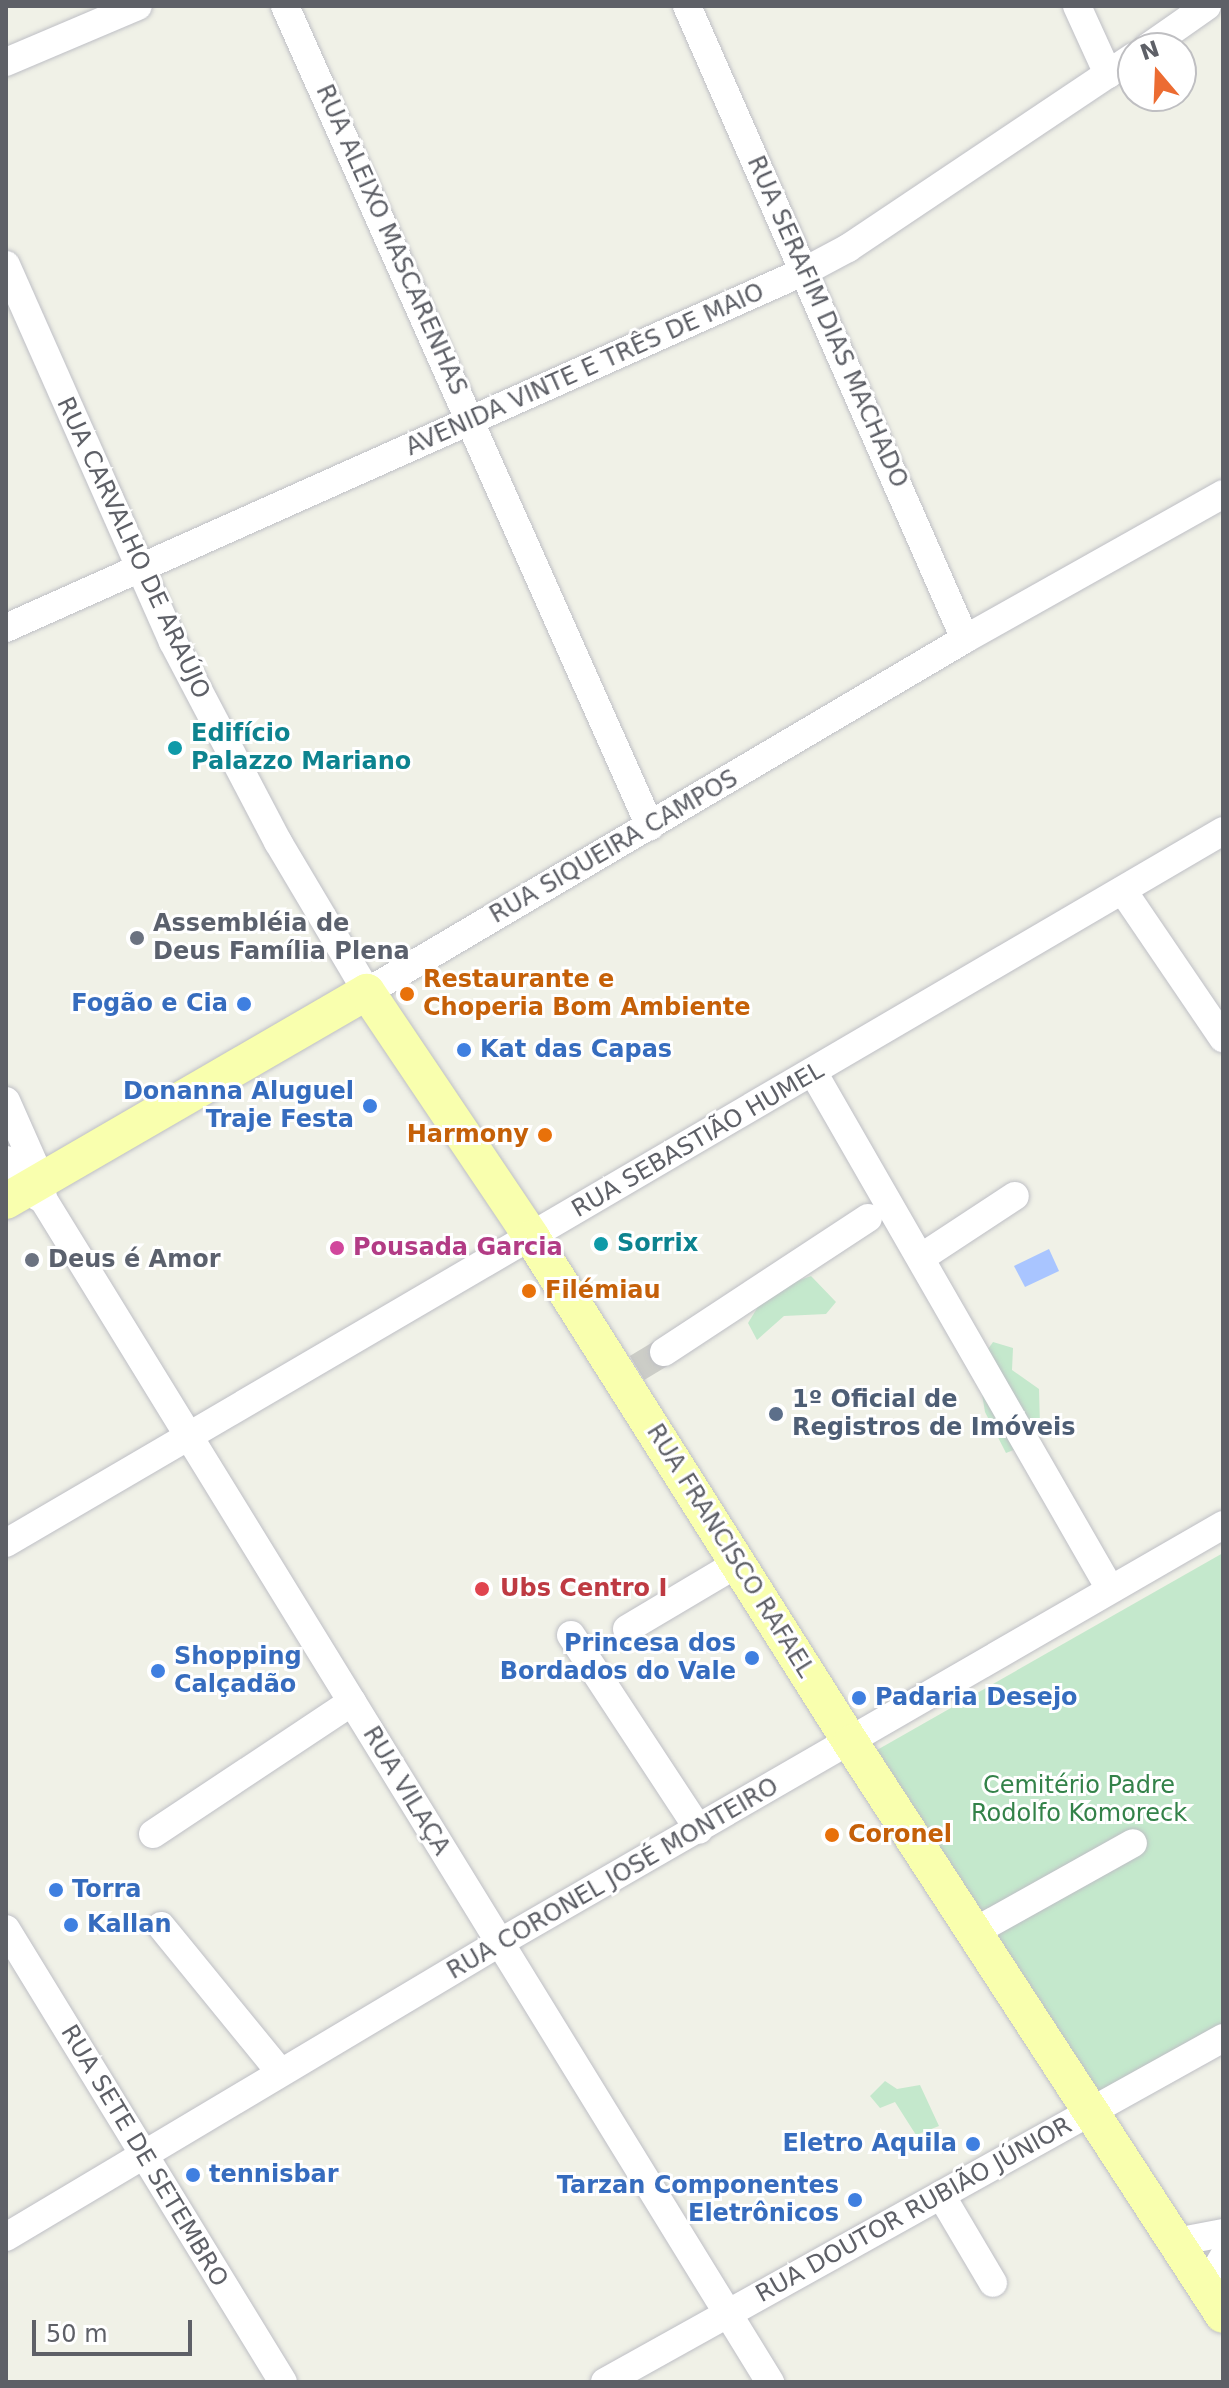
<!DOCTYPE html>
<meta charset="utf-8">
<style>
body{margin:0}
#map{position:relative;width:1229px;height:2388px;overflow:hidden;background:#f0f1e7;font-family:"DejaVu Sans",sans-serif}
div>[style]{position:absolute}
.green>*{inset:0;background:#c4e8cc}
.water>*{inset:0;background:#a9c5ff}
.minor-tunnel>*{height:28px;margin-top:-14px;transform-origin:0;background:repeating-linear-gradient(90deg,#cccdc7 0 28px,transparent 0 42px)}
.roads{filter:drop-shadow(0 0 2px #bebfc5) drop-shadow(0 0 2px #bebfc5)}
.minor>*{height:28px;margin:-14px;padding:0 14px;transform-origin:14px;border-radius:14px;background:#fff}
.major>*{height:36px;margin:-18px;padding:0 18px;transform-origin:18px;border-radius:18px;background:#f9ffae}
.dots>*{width:22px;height:22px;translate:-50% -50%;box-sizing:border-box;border:4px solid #fff;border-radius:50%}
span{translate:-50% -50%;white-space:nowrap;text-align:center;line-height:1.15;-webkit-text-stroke:6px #fff;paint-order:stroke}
.street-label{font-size:24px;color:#5e6067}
.culture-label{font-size:24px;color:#0d838f;font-weight:700}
.left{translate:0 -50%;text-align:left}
.worship-label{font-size:24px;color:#5b616d;font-weight:700}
.food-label{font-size:24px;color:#c56008;font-weight:700}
.right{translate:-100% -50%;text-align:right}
.shop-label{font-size:24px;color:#366cbe;font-weight:700}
.hotel-label{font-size:24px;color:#b23c85;font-weight:700}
.service-label{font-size:24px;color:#4e5e75;font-weight:700}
.health-label{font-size:24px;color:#be3a42;font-weight:700}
.park-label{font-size:24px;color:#338249}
.frame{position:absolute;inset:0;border:8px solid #5e6067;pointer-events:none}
.north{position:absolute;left:1117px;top:32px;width:80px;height:80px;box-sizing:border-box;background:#fff;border:2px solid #bfbfc2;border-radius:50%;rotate:341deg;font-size:22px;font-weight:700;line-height:32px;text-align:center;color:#5e6067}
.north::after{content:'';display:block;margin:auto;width:28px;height:36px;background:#ec6c32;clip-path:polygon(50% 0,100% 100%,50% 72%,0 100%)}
.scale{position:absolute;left:32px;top:2320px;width:160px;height:36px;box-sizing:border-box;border:4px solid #5e6067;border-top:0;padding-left:10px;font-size:24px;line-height:28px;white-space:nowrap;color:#5e6067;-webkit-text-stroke:6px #fff;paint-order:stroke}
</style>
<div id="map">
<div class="green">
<div style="clip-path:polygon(811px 1276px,836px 1302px,826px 1314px,784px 1316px,757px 1340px,748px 1323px,767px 1292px)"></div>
<div style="clip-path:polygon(993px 1342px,1013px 1348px,1012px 1370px,1039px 1389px,1040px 1426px,1029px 1444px,1006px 1453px,985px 1412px,977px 1365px)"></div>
<div style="clip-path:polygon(1223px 1553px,1223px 2030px,1100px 2100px,877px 1750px)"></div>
<div style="clip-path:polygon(885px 2081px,897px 2089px,920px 2085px,939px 2126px,916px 2135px,895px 2102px,880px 2108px,870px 2096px)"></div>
</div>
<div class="water">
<div style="clip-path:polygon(1049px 1249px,1059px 1271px,1025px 1287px,1014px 1266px)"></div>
</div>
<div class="minor-tunnel">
<div style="left:637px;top:1368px;width:31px;rotate:-31deg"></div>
</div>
<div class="roads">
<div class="minor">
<div style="left:285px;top:6px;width:898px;rotate:66.01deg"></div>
<div style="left:687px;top:6px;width:691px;rotate:66.29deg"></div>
<div style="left:1077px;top:6px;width:75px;rotate:65.5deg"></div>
<div style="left:1147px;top:48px;width:73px;rotate:-35deg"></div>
<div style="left:6px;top:62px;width:143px;rotate:-23deg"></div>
<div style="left:6px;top:265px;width:412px;rotate:66.1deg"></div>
<div style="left:173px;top:642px;width:226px;rotate:62.3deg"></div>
<div style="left:278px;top:842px;width:174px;rotate:59.3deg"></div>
<div style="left:367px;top:992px;width:694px;rotate:-30.55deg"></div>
<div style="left:965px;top:639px;width:296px;rotate:-29.3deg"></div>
<div style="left:6px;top:628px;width:875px;rotate:-24.08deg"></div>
<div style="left:805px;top:271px;width:49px;rotate:-28.1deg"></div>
<div style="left:848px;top:248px;width:343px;rotate:-33.8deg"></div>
<div style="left:1123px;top:891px;width:178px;rotate:55.8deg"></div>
<div style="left:813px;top:1072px;width:596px;rotate:60.12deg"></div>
<div style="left:6px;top:1101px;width:86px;rotate:66.1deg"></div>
<div style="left:41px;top:1180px;width:19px;rotate:84deg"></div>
<div style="left:43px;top:1199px;width:1389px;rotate:58.43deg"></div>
<div style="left:6px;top:1160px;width:36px;rotate:56deg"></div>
<div style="left:26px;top:1190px;width:18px;rotate:29deg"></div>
<div style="left:922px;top:1257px;width:111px;rotate:-33.3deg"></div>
<div style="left:664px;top:1352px;width:244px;rotate:-33.3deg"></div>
<div style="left:6px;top:1543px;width:1410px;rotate:-30.33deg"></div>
<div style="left:627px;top:1629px;width:129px;rotate:-30.7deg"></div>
<div style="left:571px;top:1635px;width:233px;rotate:56.7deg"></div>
<div style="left:153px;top:1834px;width:239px;rotate:-33.6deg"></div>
<div style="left:161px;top:1926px;width:188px;rotate:50.8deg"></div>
<div style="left:6px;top:1929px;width:531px;rotate:58.56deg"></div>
<div style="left:974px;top:1932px;width:182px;rotate:-29.2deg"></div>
<div style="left:941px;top:2195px;width:102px;rotate:59.4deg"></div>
<div style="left:6px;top:2237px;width:574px;rotate:-30.81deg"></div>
<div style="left:499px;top:1943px;width:836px;rotate:-30deg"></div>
<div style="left:1176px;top:2242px;width:48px;rotate:-10.8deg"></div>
<div style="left:1206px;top:2287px;width:34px;rotate:-60deg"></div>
<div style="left:605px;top:2382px;width:707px;rotate:-29.1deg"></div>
</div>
<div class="major">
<div style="left:6px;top:1201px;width:417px;rotate:-30.1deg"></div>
<div style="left:367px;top:992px;width:296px;rotate:56.1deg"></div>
<div style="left:532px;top:1238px;width:597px;rotate:57.72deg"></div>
<div style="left:851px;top:1743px;width:682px;rotate:56.96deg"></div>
</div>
</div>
<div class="dots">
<div style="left:175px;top:748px;background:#0f9aa8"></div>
<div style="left:137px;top:938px;background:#6b7280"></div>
<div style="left:407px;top:994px;background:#e8710a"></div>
<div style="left:244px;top:1004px;background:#3f7fe0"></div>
<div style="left:464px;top:1050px;background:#3f7fe0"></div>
<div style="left:370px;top:1106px;background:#3f7fe0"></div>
<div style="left:545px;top:1135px;background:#e8710a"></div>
<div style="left:601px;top:1244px;background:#0f9aa8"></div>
<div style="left:337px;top:1248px;background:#d1479c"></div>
<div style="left:32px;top:1260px;background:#6b7280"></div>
<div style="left:529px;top:1291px;background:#e8710a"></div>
<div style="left:776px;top:1414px;background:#5c6f8a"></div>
<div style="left:482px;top:1589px;background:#e0444e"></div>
<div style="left:752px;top:1658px;background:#3f7fe0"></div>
<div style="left:158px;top:1671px;background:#3f7fe0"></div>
<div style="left:859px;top:1698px;background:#3f7fe0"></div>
<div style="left:832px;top:1835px;background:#e8710a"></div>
<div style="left:56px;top:1890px;background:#3f7fe0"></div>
<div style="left:71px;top:1925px;background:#3f7fe0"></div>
<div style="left:973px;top:2144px;background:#3f7fe0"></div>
<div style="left:193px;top:2175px;background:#3f7fe0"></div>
<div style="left:855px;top:2200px;background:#3f7fe0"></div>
</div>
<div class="street-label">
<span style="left:391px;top:240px;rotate:66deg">RUA ALEIXO MASCARENHAS</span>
<span style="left:827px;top:322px;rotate:66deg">RUA SERAFIM DIAS MACHADO</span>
<span style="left:585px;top:370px;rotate:-24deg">AVENIDA VINTE E TRÊS DE MAIO</span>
<span style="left:133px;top:548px;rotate:65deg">RUA CARVALHO DE ARAÚJO</span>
<span style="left:614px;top:847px;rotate:-30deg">RUA SIQUEIRA CAMPOS</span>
<span style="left:698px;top:1140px;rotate:-30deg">RUA SEBASTIÃO HUMEL</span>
<span style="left:730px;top:1551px;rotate:58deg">RUA FRANCISCO RAFAEL</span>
<span style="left:406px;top:1791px;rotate:59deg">RUA VILAÇA</span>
<span style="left:613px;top:1879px;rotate:-30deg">RUA CORONEL JOSÉ MONTEIRO</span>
<span style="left:144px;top:2156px;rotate:59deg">RUA SETE DE SETEMBRO</span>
<span style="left:914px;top:2210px;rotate:-29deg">RUA DOUTOR RUBIÃO JÚNIOR</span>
</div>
<div class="culture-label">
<span class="left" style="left:191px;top:748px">Edifício<br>Palazzo Mariano</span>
<span class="left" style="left:617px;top:1244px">Sorrix</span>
</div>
<div class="worship-label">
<span class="left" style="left:153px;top:938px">Assembléia de<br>Deus Família Plena</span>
<span class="left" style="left:48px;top:1260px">Deus é Amor</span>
</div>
<div class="food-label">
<span class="left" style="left:423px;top:994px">Restaurante e<br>Choperia Bom Ambiente</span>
<span class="right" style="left:529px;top:1135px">Harmony</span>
<span class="left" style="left:545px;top:1291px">Filémiau</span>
<span class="left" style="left:848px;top:1835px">Coronel</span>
</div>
<div class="shop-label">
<span class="right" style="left:228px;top:1004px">Fogão e Cia</span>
<span class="left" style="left:480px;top:1050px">Kat das Capas</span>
<span class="right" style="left:354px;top:1106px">Donanna Aluguel<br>Traje Festa</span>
<span class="right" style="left:736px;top:1658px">Princesa dos<br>Bordados do Vale</span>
<span class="left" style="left:174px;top:1671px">Shopping<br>Calçadão</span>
<span class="left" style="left:875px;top:1698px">Padaria Desejo</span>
<span class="left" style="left:72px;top:1890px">Torra</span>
<span class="left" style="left:87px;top:1925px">Kallan</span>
<span class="right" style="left:957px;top:2144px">Eletro Aquila</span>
<span class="left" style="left:209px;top:2175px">tennisbar</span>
<span class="right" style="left:839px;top:2200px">Tarzan Componentes<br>Eletrônicos</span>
</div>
<div class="hotel-label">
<span class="left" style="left:353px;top:1248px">Pousada Garcia</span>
</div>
<div class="service-label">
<span class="left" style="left:792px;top:1414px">1º Oficial de<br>Registros de Imóveis</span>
</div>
<div class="health-label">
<span class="left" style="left:500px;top:1589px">Ubs Centro I</span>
</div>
<div class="park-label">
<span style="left:1079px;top:1800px">Cemitério Padre<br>Rodolfo Komoreck</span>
</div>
<div class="frame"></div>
<div class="north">N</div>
<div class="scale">50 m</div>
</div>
